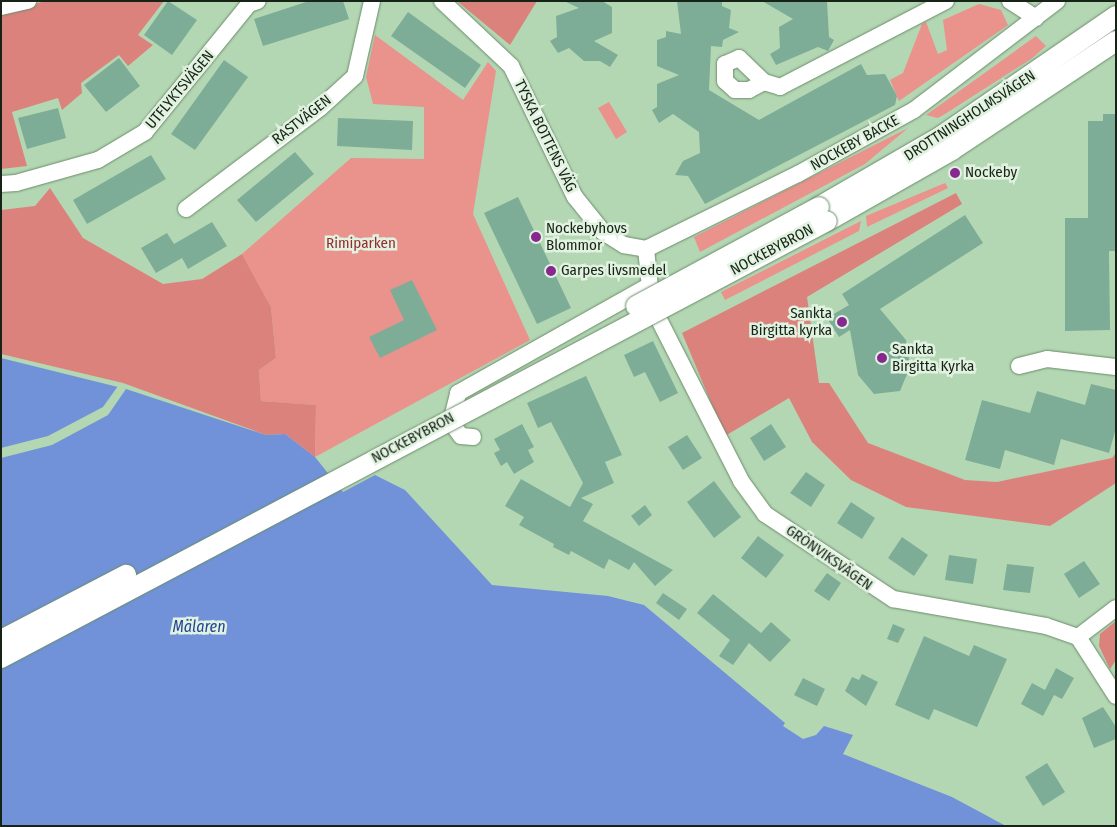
<!DOCTYPE html>
<meta charset="utf-8">
<style>
body{margin:0}
#map{position:relative;width:1117px;height:827px;overflow:hidden;background:#b4d7b3;font-family:"Fira Sans Condensed",sans-serif}
div>[style]{position:absolute}
.green>*{inset:0;background:#ea928c}
.forest>*{inset:0;background:#dc827d}
.water>*{inset:0;background:#7192d9}
.pier>*{inset:0;background:#b4d7b3}
.building>*{inset:0;background:#7dad97}
.roads{filter:drop-shadow(0 0 1px #6b8c6b) drop-shadow(0 0 1px #6b8c6b)}
.minor>*{height:16px;margin:-8px;padding:0 8px;transform-origin:8px;border-radius:8px;background:#fff}
.major>*{height:20px;margin:-10px;padding:0 10px;transform-origin:10px;border-radius:10px;background:#fff}
.bridges{filter:drop-shadow(0 0 1px #6b8c6b) drop-shadow(0 0 1px #6b8c6b)}
.major-bridge>*{height:20px;margin:-10px;padding:0 10px;transform-origin:10px;border-radius:10px;background:#fff}
.dots>*{width:14px;height:14px;translate:-50% -50%;box-sizing:border-box;border:2px solid #e1f2e0;border-radius:50%}
span{translate:-50% -50%;white-space:nowrap;text-align:center;line-height:1.15;-webkit-text-stroke:5px #e1f2e0;paint-order:stroke}
.street-label{font-size:15px;color:#162316}
.poi-label{font-size:15px;color:#162316}
.left{translate:0 -50%;text-align:left}
.right{translate:-100% -50%;text-align:right}
.park-label{font-size:15px;color:#962c2d}
.water-label{font-size:16px;color:#234598;font-style:italic}
.frame{position:absolute;inset:0;border:2px solid #162316;pointer-events:none}
</style>
<div id="map">
<div class="green">
<div style="clip-path:polygon(979px 4px,1001px 10px,1008px 25px,899px 101px,890px 80px,903px 73px,922px 24px,926px 22px,938px 54px,947px 50px,943px 20px)"></div>
<div style="clip-path:polygon(375px 35px,463px 100px,488px 62px,496px 71px,473px 214px,530px 340px,315px 457px,316px 405px,261px 401px,259px 370px,276px 358px,271px 307px,242px 254px,351px 158px,424px 159px,424px 107px,373px 104px,366px 77px)"></div>
<div style="clip-path:polygon(1036px 36px,1046px 46px,1031px 59px,945px 114px,938px 118px,926px 115px)"></div>
<div style="clip-path:polygon(609px 102px,627px 132px,616px 139px,598px 108px)"></div>
<div style="clip-path:polygon(908px 128px,865px 164px,700px 252px,694px 237px)"></div>
<div style="clip-path:polygon(945px 183px,948px 188px,867px 227px,866px 216px)"></div>
<div style="clip-path:polygon(861px 221px,859px 231px,725px 300px,721px 292px)"></div>
</div>
<div class="forest">
<div style="clip-path:polygon(45px 1px,164px 1px,138px 35px,153px 45px,128px 66px,119px 55px,81px 83px,82px 93px,62px 110px,58px 98px,12px 112px,27px 166px,1px 169px,1px 14px)"></div>
<div style="clip-path:polygon(457px 1px,537px 1px,510px 45px)"></div>
<div style="clip-path:polygon(50px 188px,83px 238px,163px 284px,202px 279px,242px 254px,271px 307px,276px 358px,259px 370px,261px 401px,316px 405px,315px 457px,285px 434px,266px 435px,123px 383px,1px 354px,1px 210px,35px 206px)"></div>
<div style="clip-path:polygon(956px 193px,962px 204px,807px 297px,819px 383px,829px 383px,868px 443px,965px 480px,997px 482px,1112px 458px,1116px 453px,1116px 483px,1050px 526px,906px 507px,851px 480px,812px 442px,789px 398px,725px 436px,682px 333px)"></div>
<div style="clip-path:polygon(1116px 621px,1116px 660px,1110px 669px,1099px 646px,1100px 634px)"></div>
</div>
<div class="water">
<div style="clip-path:polygon(1px 358px,126px 389px,266px 435px,285px 434px,315px 457px,343px 492px,375px 475px,405px 490px,492px 585px,608px 596px,644px 605px,785px 723px,783px 726px,803px 739px,816px 735px,824px 726px,853px 735px,843px 754px,952px 797px,1006px 826px,1px 826px)"></div>
</div>
<div class="pier">
<div style="clip-path:polygon(118px 386px,126px 389px,108px 415px,52px 445px,1px 458px,1px 448px,48px 436px,103px 407px)"></div>
</div>
<div class="building">
<div style="clip-path:polygon(168px 1px,197px 20px,172px 55px,144px 35px)"></div>
<div style="clip-path:polygon(309px 1px,343px 1px,349px 19px,263px 46px,254px 19px)"></div>
<div style="clip-path:polygon(564px 1px,602px 1px,612px 7px,612px 33px,594px 41px,618px 55px,610px 67px,600px 61px,584px 61px,569px 48px,558px 53px,550px 41px,557px 37px,556px 16px,579px 8px)"></div>
<div style="clip-path:polygon(677px 1px,722px 1px,722px 6px,731px 10px,729px 28px,739px 32px,723px 40px,722px 47px,711px 46px,709px 90px,759px 120px,861px 64px,867px 75px,885px 74px,897px 96px,895px 105px,705px 204px,688px 176px,675px 175px,683px 161px,700px 153px,699px 132px,673px 114px,659px 123px,652px 110px,657px 107px,657px 84px,679px 75px,657px 66px,657px 40px,666px 37px,666px 31px,681px 34px)"></div>
<div style="clip-path:polygon(762px 1px,827px 1px,829px 37px,834px 40px,828px 51px,818px 47px,776px 65px,770px 54px,780px 48px,779px 27px,793px 19px)"></div>
<div style="clip-path:polygon(408px 12px,481px 65px,465px 88px,391px 36px)"></div>
<div style="clip-path:polygon(119px 58px,140px 86px,106px 112px,84px 85px)"></div>
<div style="clip-path:polygon(224px 60px,248px 77px,195px 150px,171px 134px)"></div>
<div style="clip-path:polygon(58px 108px,66px 138px,27px 149px,18px 118px)"></div>
<div style="clip-path:polygon(1103px 114px,1116px 114px,1116px 251px,1109px 251px,1110px 330px,1065px 331px,1065px 218px,1088px 218px,1088px 121px,1103px 121px)"></div>
<div style="clip-path:polygon(338px 118px,413px 121px,412px 150px,337px 146px)"></div>
<div style="clip-path:polygon(295px 152px,314px 174px,256px 222px,237px 200px)"></div>
<div style="clip-path:polygon(151px 155px,166px 179px,87px 224px,73px 200px)"></div>
<div style="clip-path:polygon(518px 197px,571px 308px,537px 324px,484px 213px)"></div>
<div style="clip-path:polygon(965px 215px,983px 243px,880px 309px,906px 340px,910px 367px,900px 391px,874px 394px,858px 375px,850px 330px,839px 337px,827px 318px,849px 305px,842px 294px)"></div>
<div style="clip-path:polygon(212px 222px,227px 246px,188px 269px,182px 258px,156px 273px,141px 248px,167px 233px,174px 244px)"></div>
<div style="clip-path:polygon(412px 280px,437px 330px,380px 358px,369px 337px,404px 320px,390px 290px)"></div>
<div style="clip-path:polygon(653px 341px,678px 393px,660px 402px,645px 372px,634px 377px,624px 355px)"></div>
<div style="clip-path:polygon(586px 376px,622px 455px,605px 462px,614px 483px,581px 498px,593px 504px,583px 521px,673px 570px,655px 586px,634px 562px,629px 570px,609px 559px,604px 569px,571px 551px,569px 555px,553px 547px,554px 544px,519px 525px,524px 517px,505px 506px,521px 479px,570px 507px,583px 483px,551px 422px,538px 428px,527px 403px)"></div>
<div style="clip-path:polygon(1091px 384px,1116px 390px,1116px 428px,1109px 453px,1061px 439px,1054px 465px,1005px 450px,1000px 469px,965px 460px,982px 400px,1030px 413px,1037px 391px,1085px 405px)"></div>
<div style="clip-path:polygon(522px 424px,534px 447px,528px 450px,534px 462px,514px 474px,507px 462px,501px 466px,494px 453px,500px 450px,494px 439px)"></div>
<div style="clip-path:polygon(771px 424px,786px 447px,764px 461px,750px 438px)"></div>
<div style="clip-path:polygon(687px 435px,702px 458px,683px 470px,668px 447px)"></div>
<div style="clip-path:polygon(806px 472px,825px 485px,811px 507px,790px 493px)"></div>
<div style="clip-path:polygon(714px 481px,741px 517px,714px 538px,687px 502px)"></div>
<div style="clip-path:polygon(851px 502px,875px 518px,862px 539px,837px 523px)"></div>
<div style="clip-path:polygon(645px 505px,652px 515px,639px 526px,631px 516px)"></div>
<div style="clip-path:polygon(758px 536px,784px 555px,766px 578px,741px 558px)"></div>
<div style="clip-path:polygon(902px 537px,928px 555px,914px 576px,888px 558px)"></div>
<div style="clip-path:polygon(949px 555px,977px 559px,973px 584px,945px 580px)"></div>
<div style="clip-path:polygon(1084px 561px,1100px 584px,1079px 598px,1064px 574px)"></div>
<div style="clip-path:polygon(1007px 564px,1034px 567px,1030px 593px,1003px 590px)"></div>
<div style="clip-path:polygon(827px 573px,841px 583px,829px 601px,814px 591px)"></div>
<div style="clip-path:polygon(663px 593px,687px 609px,679px 620px,656px 603px)"></div>
<div style="clip-path:polygon(713px 594px,761px 633px,771px 622px,791px 640px,770px 662px,749px 643px,733px 665px,719px 656px,730px 640px,697px 613px)"></div>
<div style="clip-path:polygon(893px 624px,905px 629px,898px 643px,887px 639px)"></div>
<div style="clip-path:polygon(924px 636px,969px 656px,974px 645px,1007px 659px,977px 727px,934px 709px,929px 720px,895px 705px)"></div>
<div style="clip-path:polygon(1056px 668px,1074px 678px,1062px 699px,1054px 695px,1043px 716px,1021px 704px,1032px 683px,1045px 690px)"></div>
<div style="clip-path:polygon(862px 674px,878px 682px,866px 706px,845px 691px,852px 677px,859px 680px)"></div>
<div style="clip-path:polygon(803px 678px,825px 689px,817px 706px,794px 695px)"></div>
<div style="clip-path:polygon(1103px 707px,1116px 727px,1116px 739px,1094px 748px,1082px 718px)"></div>
<div style="clip-path:polygon(1047px 763px,1065px 792px,1043px 806px,1025px 777px)"></div>
</div>
<div class="roads">
<div class="minor">
<div style="left:442px;top:1px;width:95px;rotate:43.3deg"></div>
<div style="left:511px;top:66px;width:146px;rotate:64deg"></div>
<div style="left:575px;top:197px;width:45px;rotate:51.3deg"></div>
<div style="left:603px;top:232px;width:25px;rotate:32deg"></div>
<div style="left:624px;top:245px;width:22px;rotate:10deg"></div>
<div style="left:646px;top:249px;width:169px;rotate:-26.3deg"></div>
<div style="left:798px;top:174px;width:132px;rotate:-28.9deg"></div>
<div style="left:914px;top:110px;width:180px;rotate:-37.3deg"></div>
<div style="left:1010px;top:1px;width:31px;rotate:33deg"></div>
<div style="left:1px;top:7px;width:28px;rotate:-13deg"></div>
<div style="left:764px;top:82px;width:17px;rotate:152deg"></div>
<div style="left:749px;top:90px;width:14px;rotate:180deg"></div>
<div style="left:735px;top:90px;width:13px;rotate:-138deg"></div>
<div style="left:725px;top:81px;width:17px;rotate:-90deg"></div>
<div style="left:725px;top:64px;width:15px;rotate:-23deg"></div>
<div style="left:739px;top:58px;width:35px;rotate:44deg"></div>
<div style="left:764px;top:82px;width:17px;rotate:17deg"></div>
<div style="left:780px;top:87px;width:187px;rotate:-27.4deg"></div>
<div style="left:1px;top:184px;width:15px;rotate:-4deg"></div>
<div style="left:16px;top:183px;width:85px;rotate:-15.7deg"></div>
<div style="left:98px;top:160px;width:55px;rotate:-30.8deg"></div>
<div style="left:145px;top:132px;width:165px;rotate:-50.9deg"></div>
<div style="left:249px;top:4px;width:9px;rotate:-18deg"></div>
<div style="left:186px;top:209px;width:168px;rotate:-37deg"></div>
<div style="left:320px;top:108px;width:47px;rotate:-42.4deg"></div>
<div style="left:355px;top:76px;width:77px;rotate:-77.2deg"></div>
<div style="left:646px;top:249px;width:57px;rotate:84deg"></div>
<div style="left:652px;top:306px;width:196px;rotate:63deg"></div>
<div style="left:741px;top:481px;width:41px;rotate:54deg"></div>
<div style="left:765px;top:514px;width:154px;rotate:33.6deg"></div>
<div style="left:893px;top:599px;width:155px;rotate:10deg"></div>
<div style="left:1046px;top:626px;width:34px;rotate:19deg"></div>
<div style="left:1078px;top:637px;width:70px;rotate:57.2deg"></div>
<div style="left:1019px;top:366px;width:29px;rotate:-14deg"></div>
<div style="left:1047px;top:359px;width:69px;rotate:6.6deg"></div>
<div style="left:473px;top:437px;width:12px;rotate:-175deg"></div>
<div style="left:461px;top:436px;width:17px;rotate:-126deg"></div>
<div style="left:451px;top:422px;width:30px;rotate:-76deg"></div>
<div style="left:458px;top:393px;width:219px;rotate:-29.3deg"></div>
<div style="left:1078px;top:637px;width:48px;rotate:-37.3deg"></div>
</div>
<div class="major">
<div style="left:819px;top:207px;width:143px;rotate:-30.1deg"></div>
<div style="left:943px;top:135px;width:210px;rotate:-34.5deg"></div>
<div style="left:827px;top:221px;width:144px;rotate:-29.6deg"></div>
<div style="left:952px;top:150px;width:197px;rotate:-33.6deg"></div>
</div>
</div>
<div class="bridges">
<div class="major-bridge">
<div style="left:636px;top:306px;width:208px;rotate:-28.4deg"></div>
<div style="left:1px;top:640px;width:141px;rotate:-27.5deg"></div>
<div style="left:1px;top:658px;width:934px;rotate:-27.88deg"></div>
</div>
</div>
<div class="dots">
<div style="left:955px;top:173px;background:#872790"></div>
<div style="left:536px;top:237px;background:#872790"></div>
<div style="left:551px;top:271px;background:#872790"></div>
<div style="left:842px;top:322px;background:#872790"></div>
<div style="left:882px;top:358px;background:#872790"></div>
</div>
<div class="street-label">
<span style="left:180px;top:90px;rotate:-50deg">UTFLYKTSVÄGEN</span>
<span style="left:970px;top:116px;rotate:-33deg">DROTTNINGHOLMSVÄGEN</span>
<span style="left:302px;top:120px;rotate:-38deg">RASTVÄGEN</span>
<span style="left:545px;top:136px;rotate:64deg">TYSKA BOTTENS VÄG</span>
<span style="left:855px;top:143px;rotate:-29deg">NOCKEBY BACKE</span>
<span style="left:772px;top:250px;rotate:-28deg">NOCKEBYBRON</span>
<span style="left:413px;top:438px;rotate:-28deg">NOCKEBYBRON</span>
<span style="left:829px;top:558px;rotate:35deg">GRÖNVIKSVÄGEN</span>
</div>
<div class="poi-label">
<span class="left" style="left:965px;top:173px">Nockeby</span>
<span class="left" style="left:546px;top:237px">Nockebyhovs<br>Blommor</span>
<span class="left" style="left:561px;top:271px">Garpes livsmedel</span>
<span class="right" style="left:832px;top:322px">Sankta<br>Birgitta kyrka</span>
<span class="left" style="left:892px;top:358px">Sankta<br>Birgitta Kyrka</span>
</div>
<div class="park-label">
<span style="left:361px;top:244px">Rimiparken</span>
</div>
<div class="water-label">
<span style="left:199px;top:627px">Mälaren</span>
</div>
<div class="frame"></div>
</div>
